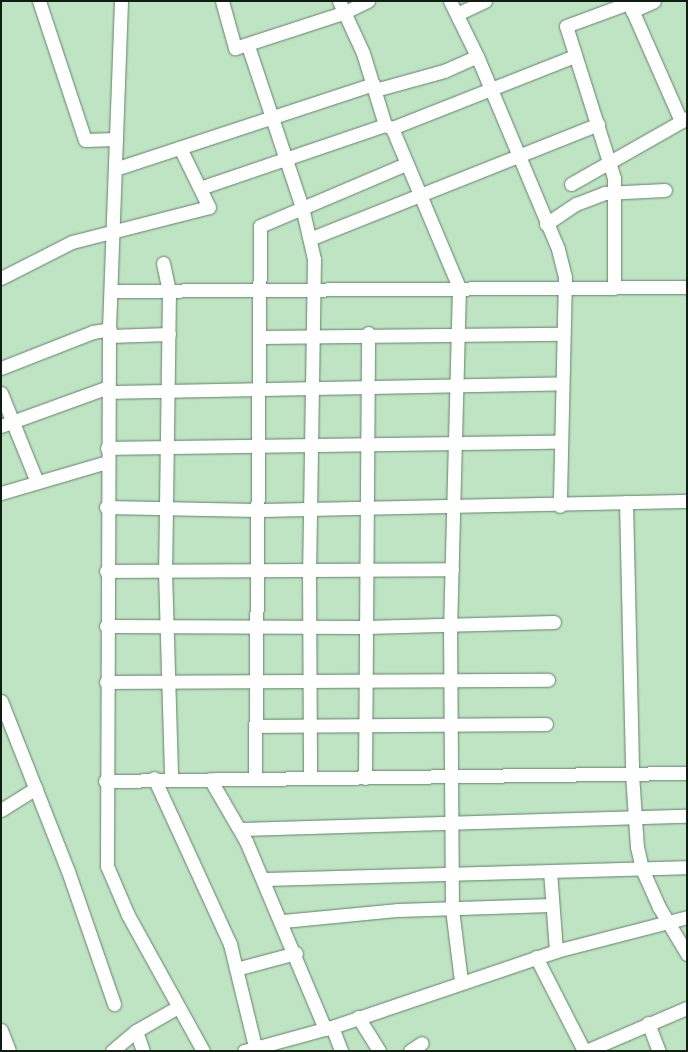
<!DOCTYPE html>
<style>
body{margin:0}
#map{position:relative;width:688px;height:1052px;overflow:hidden;background:#bee4c4;font-family:Inter,sans-serif}
div>[style]{position:absolute}
.roads{filter:drop-shadow(0 0 1px #618466) drop-shadow(0 0 1px #618466)}
.minor>*{height:13px;margin:-6.5px;padding:0 6.5px;transform-origin:6.5px;border-radius:6.5px;background:#fff}
span{translate:-50% -50%;white-space:nowrap;text-align:center;line-height:1.15;-webkit-text-stroke:3px #bee4c4;paint-order:stroke}
.frame{position:absolute;inset:0;border:2px solid #0f1d12;pointer-events:none}
</style>
<div id="map">
<div class="roads">
<div class="minor">
<div style="left:39px;top:1px;width:146px;rotate:71.7deg"></div>
<div style="left:85px;top:140px;width:31px;rotate:-2deg"></div>
<div style="left:121px;top:1px;width:335px;rotate:92.1deg"></div>
<div style="left:109px;top:336px;width:530px;rotate:90.22deg"></div>
<div style="left:107px;top:866px;width:53px;rotate:66.8deg"></div>
<div style="left:128px;top:915px;width:155px;rotate:61.1deg"></div>
<div style="left:222px;top:1px;width:49px;rotate:74.5deg"></div>
<div style="left:235px;top:48px;width:114px;rotate:-18deg"></div>
<div style="left:343px;top:13px;width:28px;rotate:-26deg"></div>
<div style="left:339px;top:1px;width:57px;rotate:65.2deg"></div>
<div style="left:363px;top:53px;width:75px;rotate:73deg"></div>
<div style="left:385px;top:125px;width:8px;rotate:23deg"></div>
<div style="left:392px;top:128px;width:197px;rotate:-21.5deg"></div>
<div style="left:450px;top:1px;width:61px;rotate:63.9deg"></div>
<div style="left:477px;top:56px;width:209px;rotate:67.2deg"></div>
<div style="left:558px;top:249px;width:29px;rotate:76deg"></div>
<div style="left:565px;top:277px;width:229px;rotate:91.3deg"></div>
<div style="left:629px;top:3px;width:129px;rotate:66.2deg"></div>
<div style="left:632px;top:11px;width:24px;rotate:-24deg"></div>
<div style="left:457px;top:14px;width:31px;rotate:-25deg"></div>
<div style="left:248px;top:46px;width:170px;rotate:71.5deg"></div>
<div style="left:302px;top:207px;width:53px;rotate:77deg"></div>
<div style="left:314px;top:259px;width:312px;rotate:90.9deg"></div>
<div style="left:309px;top:571px;width:207px;rotate:89.7deg"></div>
<div style="left:375px;top:90px;width:72px;rotate:-15.4deg"></div>
<div style="left:444px;top:71px;width:36px;rotate:-24deg"></div>
<div style="left:392px;top:128px;width:173px;rotate:67.2deg"></div>
<div style="left:459px;top:287px;width:337px;rotate:91.5deg"></div>
<div style="left:450px;top:624px;width:285px;rotate:89.6deg"></div>
<div style="left:452px;top:909px;width:73px;rotate:82.9deg"></div>
<div style="left:115px;top:169px;width:272px;rotate:-18.2deg"></div>
<div style="left:571px;top:184px;width:133px;rotate:-29.6deg"></div>
<div style="left:200px;top:188px;width:195px;rotate:-18.8deg"></div>
<div style="left:546px;top:224px;width:36px;rotate:-34deg"></div>
<div style="left:576px;top:204px;width:31px;rotate:-21deg"></div>
<div style="left:605px;top:193px;width:60px;rotate:-2.9deg"></div>
<div style="left:312px;top:238px;width:308px;rotate:-21.7deg"></div>
<div style="left:163px;top:263px;width:29px;rotate:78deg"></div>
<div style="left:169px;top:291px;width:280px;rotate:90.8deg"></div>
<div style="left:165px;top:571px;width:207px;rotate:88.3deg"></div>
<div style="left:1px;top:278px;width:80px;rotate:-26.9deg"></div>
<div style="left:72px;top:242px;width:141px;rotate:-14.3deg"></div>
<div style="left:209px;top:207px;width:66px;rotate:-116.2deg"></div>
<div style="left:614px;top:288px;width:110px;rotate:-90deg"></div>
<div style="left:614px;top:178px;width:159px;rotate:-107.5deg"></div>
<div style="left:566px;top:26px;width:72px;rotate:-20.2deg"></div>
<div style="left:112px;top:291px;width:575px;rotate:-0.4deg"></div>
<div style="left:109px;top:336px;width:60px;rotate:-1.9deg"></div>
<div style="left:260px;top:337px;width:303px;rotate:-0.6deg"></div>
<div style="left:1px;top:368px;width:99px;rotate:-21.4deg"></div>
<div style="left:93px;top:332px;width:17px;rotate:-10deg"></div>
<div style="left:108px;top:392px;width:454px;rotate:-1.1deg"></div>
<div style="left:1px;top:393px;width:96px;rotate:68deg"></div>
<div style="left:1px;top:426px;width:114px;rotate:-20deg"></div>
<div style="left:107px;top:448px;width:454px;rotate:-0.8deg"></div>
<div style="left:1px;top:493px;width:110px;rotate:-16.3deg"></div>
<div style="left:626px;top:502px;width:272px;rotate:88.7deg"></div>
<div style="left:632px;top:774px;width:73px;rotate:86.1deg"></div>
<div style="left:637px;top:847px;width:23px;rotate:77deg"></div>
<div style="left:642px;top:869px;width:42px;rotate:65.9deg"></div>
<div style="left:659px;top:907px;width:55px;rotate:59.2deg"></div>
<div style="left:106px;top:507px;width:150px;rotate:1.1deg"></div>
<div style="left:256px;top:510px;width:431px;rotate:-1.2deg"></div>
<div style="left:106px;top:571px;width:346px;rotate:-0.3deg"></div>
<div style="left:106px;top:626px;width:259px;rotate:0.2deg"></div>
<div style="left:365px;top:627px;width:189px;rotate:-1.5deg"></div>
<div style="left:106px;top:682px;width:442px;rotate:-0.3deg"></div>
<div style="left:1px;top:701px;width:183px;rotate:68.5deg"></div>
<div style="left:68px;top:871px;width:141px;rotate:70.9deg"></div>
<div style="left:255px;top:726px;width:291px;rotate:-0.4deg"></div>
<div style="left:154px;top:778px;width:183px;rotate:65.4deg"></div>
<div style="left:230px;top:944px;width:110px;rotate:76.3deg"></div>
<div style="left:255px;top:778px;width:552px;rotate:-89.48deg"></div>
<div style="left:260px;top:226px;width:159px;rotate:-23deg"></div>
<div style="left:365px;top:778px;width:445px;rotate:-89.6deg"></div>
<div style="left:210px;top:779px;width:72px;rotate:59.9deg"></div>
<div style="left:246px;top:841px;width:204px;rotate:67.2deg"></div>
<div style="left:105px;top:781px;width:582px;rotate:-0.79deg"></div>
<div style="left:1px;top:810px;width:41px;rotate:-32.2deg"></div>
<div style="left:240px;top:829px;width:447px;rotate:-1.7deg"></div>
<div style="left:550px;top:871px;width:80px;rotate:85.7deg"></div>
<div style="left:263px;top:879px;width:424px;rotate:-1.6deg"></div>
<div style="left:283px;top:921px;width:116px;rotate:-5.5deg"></div>
<div style="left:398px;top:910px;width:153px;rotate:-1.9deg"></div>
<div style="left:536px;top:957px;width:106px;rotate:62.9deg"></div>
<div style="left:236px;top:969px;width:62px;rotate:-14.9deg"></div>
<div style="left:358px;top:1017px;width:40px;rotate:58deg"></div>
<div style="left:648px;top:1023px;width:30px;rotate:69deg"></div>
<div style="left:332px;top:1027px;width:26px;rotate:69deg"></div>
<div style="left:1px;top:1030px;width:22px;rotate:69deg"></div>
<div style="left:136px;top:1031px;width:21px;rotate:71deg"></div>
<div style="left:112px;top:1051px;width:31px;rotate:-40deg"></div>
<div style="left:136px;top:1031px;width:48px;rotate:-29.7deg"></div>
<div style="left:244px;top:1051px;width:91px;rotate:-15.3deg"></div>
<div style="left:332px;top:1027px;width:237px;rotate:-18.7deg"></div>
<div style="left:556px;top:951px;width:135px;rotate:-14.5deg"></div>
<div style="left:410px;top:1051px;width:14px;rotate:-34deg"></div>
<div style="left:586px;top:1051px;width:110px;rotate:-23.1deg"></div>
</div>
</div>
<div class="frame"></div>
</div>
